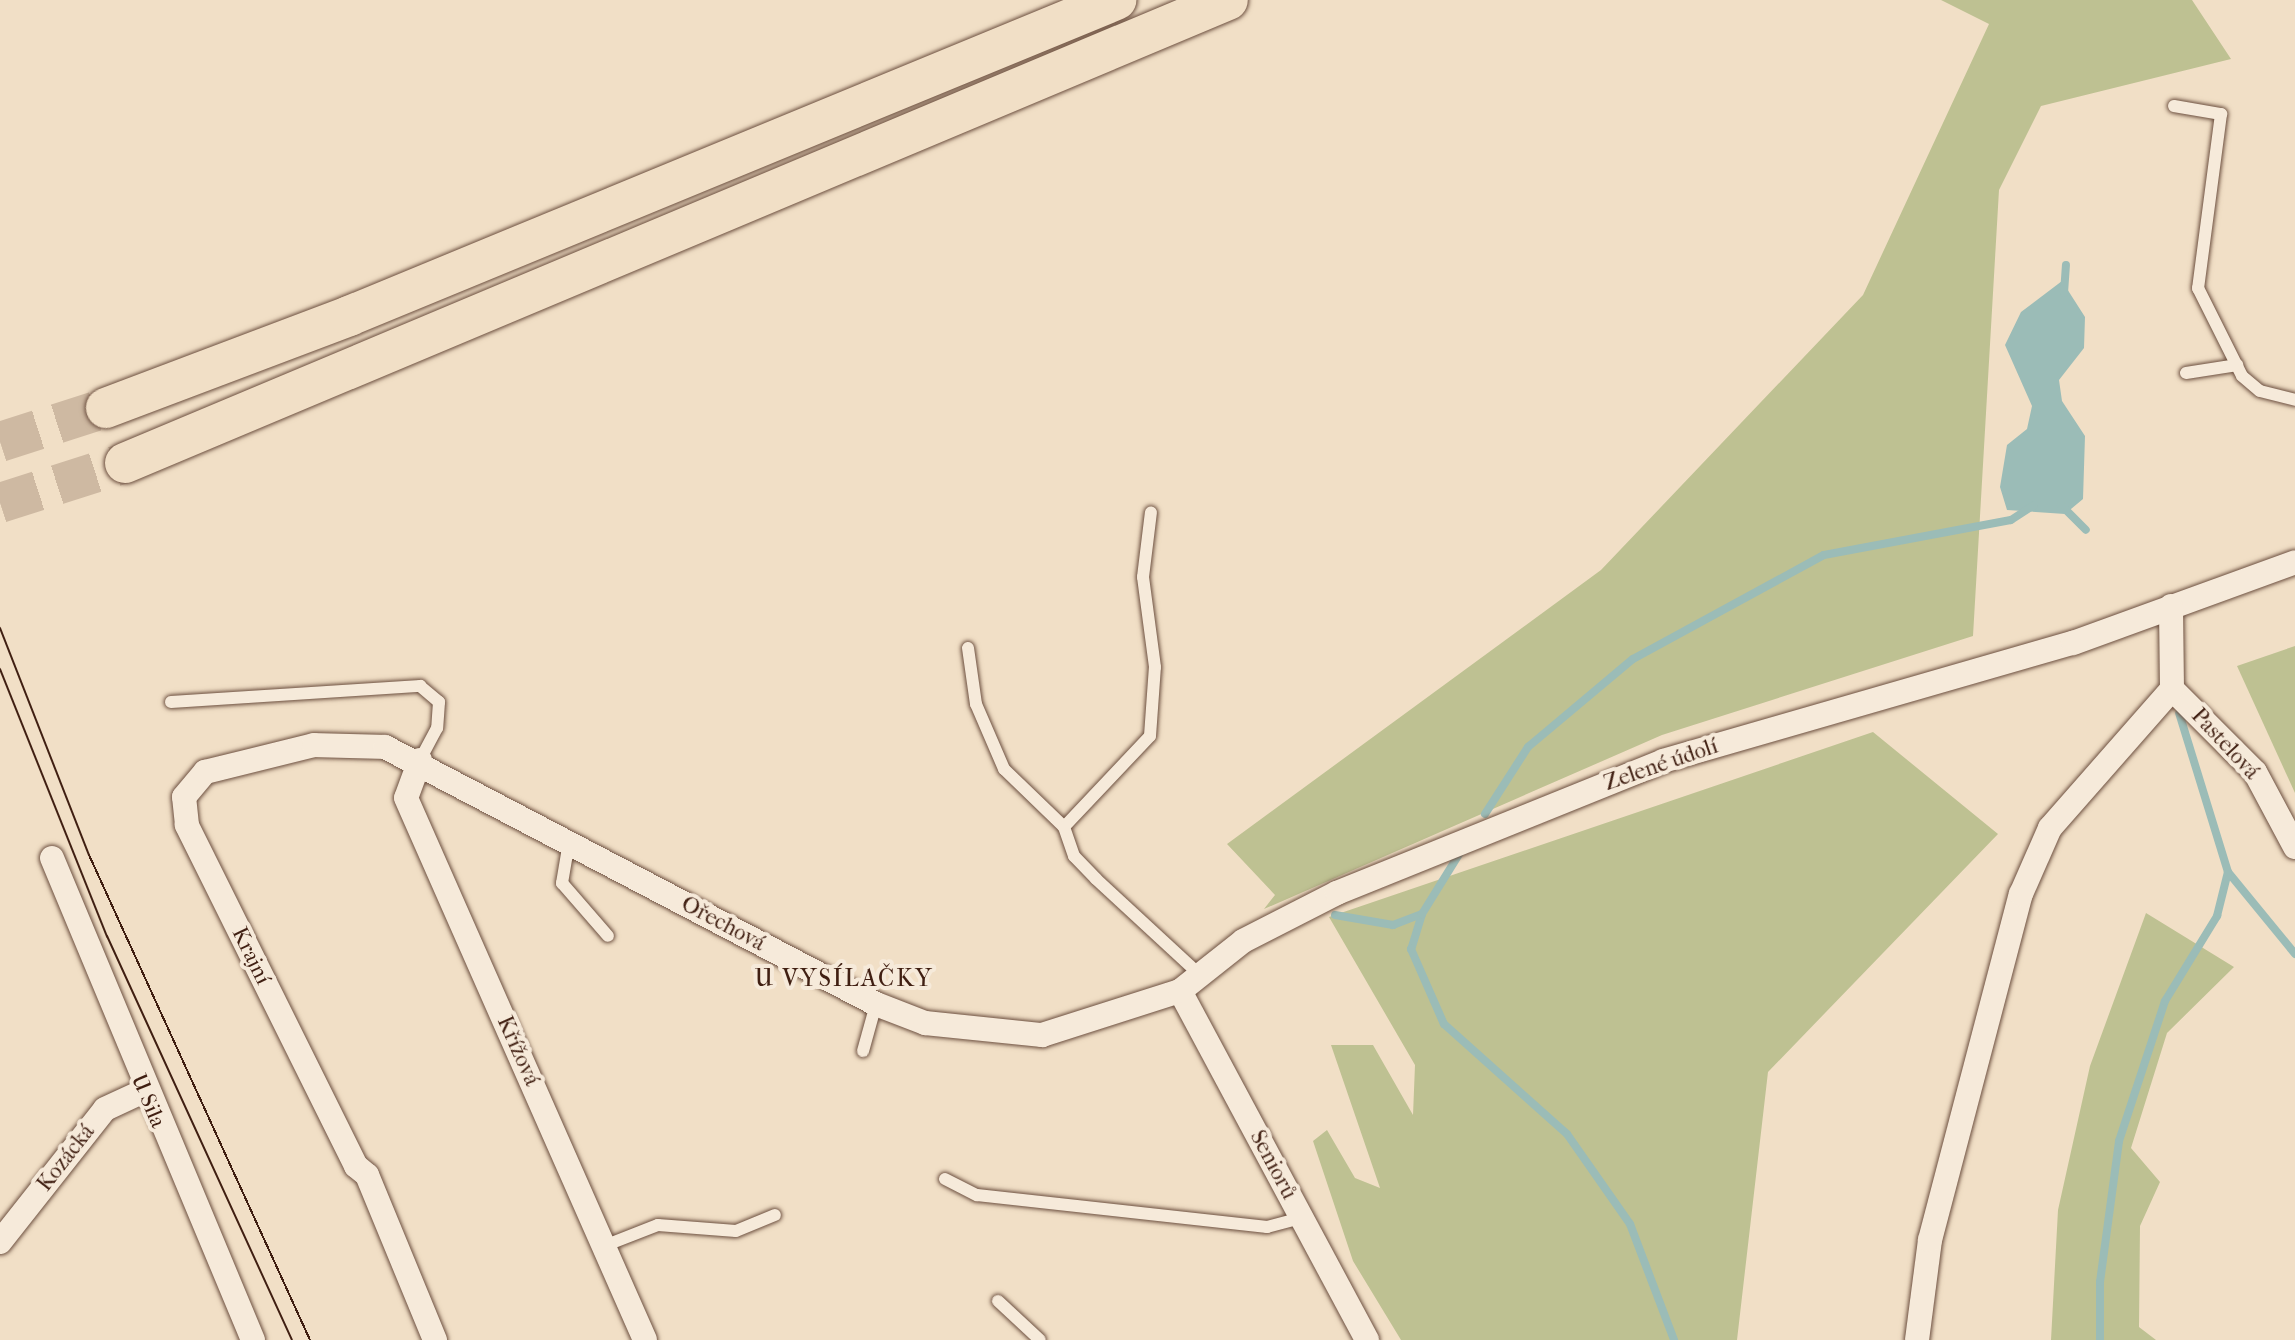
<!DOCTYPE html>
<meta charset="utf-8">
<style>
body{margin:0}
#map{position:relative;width:2295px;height:1340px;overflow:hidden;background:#f1dfc6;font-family:"IM FELL French Canon",serif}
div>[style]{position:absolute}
.green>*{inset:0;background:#bec192}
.water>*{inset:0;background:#9bbcb7}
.stream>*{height:8px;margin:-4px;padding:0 4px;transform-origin:4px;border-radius:4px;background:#9bbcb7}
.trunk-tunnel>*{height:40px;margin-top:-20px;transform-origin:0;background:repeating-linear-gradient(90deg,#ceb9a2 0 40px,transparent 0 60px)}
.roads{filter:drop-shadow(0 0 2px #6c4f3f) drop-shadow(0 0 2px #6c4f3f)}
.service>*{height:12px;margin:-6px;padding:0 6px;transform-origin:6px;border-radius:6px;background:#f6eada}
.minor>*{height:24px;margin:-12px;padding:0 12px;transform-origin:12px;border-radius:12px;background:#f6eada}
.trunk>*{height:40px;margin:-20px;padding:0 20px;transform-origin:20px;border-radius:20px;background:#f1dfc6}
.tram>*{height:2px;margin:-1px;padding:0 1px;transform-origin:1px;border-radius:1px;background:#401f12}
span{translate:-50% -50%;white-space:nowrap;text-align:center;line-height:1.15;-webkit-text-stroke:8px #f6eada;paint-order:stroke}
.street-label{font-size:22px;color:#401f12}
.neighbourhood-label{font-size:24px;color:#401f12;letter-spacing:2px}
</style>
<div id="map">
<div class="green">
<div style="clip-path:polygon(1941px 0,2192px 0,2231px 59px,2041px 106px,1999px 190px,1973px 636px,1662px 735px,1264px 909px,1275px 895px,1227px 844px,1601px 570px,1863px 295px,1989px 24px)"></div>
<div style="clip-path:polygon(2295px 646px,2295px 793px,2237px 666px)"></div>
<div style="clip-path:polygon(1873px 732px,1998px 834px,1768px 1072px,1737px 1340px,1401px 1340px,1353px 1261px,1313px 1141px,1327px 1130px,1355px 1178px,1380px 1188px,1331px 1045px,1373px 1045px,1413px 1115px,1415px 1065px,1329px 917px)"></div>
<div style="clip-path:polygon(2146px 913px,2234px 967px,2167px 1033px,2131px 1148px,2160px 1182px,2140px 1226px,2139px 1327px,2156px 1340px,2051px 1340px,2058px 1210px,2090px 1066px)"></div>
</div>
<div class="water">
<div style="clip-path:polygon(2062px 281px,2085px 317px,2084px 348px,2059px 380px,2062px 401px,2085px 436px,2083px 499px,2065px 514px,2007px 510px,2000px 487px,2007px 445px,2027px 429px,2032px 406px,2005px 345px,2021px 312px)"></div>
</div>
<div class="stream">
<div style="left:2064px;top:293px;width:28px;rotate:-86deg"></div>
<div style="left:2061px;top:505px;width:35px;rotate:45deg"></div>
<div style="left:1485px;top:814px;width:80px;rotate:-57.3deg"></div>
<div style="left:1528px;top:747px;width:137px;rotate:-40deg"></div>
<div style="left:1633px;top:659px;width:217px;rotate:-28.6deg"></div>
<div style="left:1824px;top:555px;width:190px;rotate:-10.6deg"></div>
<div style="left:2011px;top:520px;width:27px;rotate:-33deg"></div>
<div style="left:2228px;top:872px;width:106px;rotate:50.7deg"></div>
<div style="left:1422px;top:914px;width:37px;rotate:107deg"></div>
<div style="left:1411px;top:949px;width:82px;rotate:66.3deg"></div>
<div style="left:1444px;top:1024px;width:165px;rotate:41.8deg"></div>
<div style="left:1567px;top:1134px;width:110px;rotate:55deg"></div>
<div style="left:1630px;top:1224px;width:124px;rotate:69.2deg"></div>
<div style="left:1335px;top:915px;width:59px;rotate:9.8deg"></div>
<div style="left:1393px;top:925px;width:31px;rotate:-21deg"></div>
<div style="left:1422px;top:914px;width:78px;rotate:-58.2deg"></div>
<div style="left:2100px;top:1340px;width:58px;rotate:-90deg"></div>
<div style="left:2100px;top:1282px;width:142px;rotate:-82.3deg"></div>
<div style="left:2119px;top:1141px;width:147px;rotate:-71.8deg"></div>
<div style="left:2165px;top:1001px;width:100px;rotate:-58.5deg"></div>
<div style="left:2217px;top:916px;width:45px;rotate:-76deg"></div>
<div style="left:2228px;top:872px;width:166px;rotate:-107.1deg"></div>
</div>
<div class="trunk-tunnel">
<div style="left:0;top:442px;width:111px;rotate:-17.8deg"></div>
<div style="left:0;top:503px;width:131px;rotate:-17.7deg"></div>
</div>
<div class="roads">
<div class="service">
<div style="left:2174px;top:106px;width:48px;rotate:9.7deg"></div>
<div style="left:2221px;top:114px;width:176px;rotate:97.5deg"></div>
<div style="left:2198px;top:288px;width:98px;rotate:63.4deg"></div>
<div style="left:2242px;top:376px;width:23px;rotate:40deg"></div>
<div style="left:2260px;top:391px;width:36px;rotate:14deg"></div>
<div style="left:2186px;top:373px;width:52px;rotate:-8.9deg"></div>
<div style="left:968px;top:648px;width:57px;rotate:81.9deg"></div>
<div style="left:976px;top:704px;width:71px;rotate:66.7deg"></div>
<div style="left:1004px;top:769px;width:83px;rotate:44deg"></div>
<div style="left:1064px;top:827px;width:31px;rotate:71deg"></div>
<div style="left:1074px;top:856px;width:32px;rotate:46deg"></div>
<div style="left:1096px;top:879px;width:142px;rotate:42.7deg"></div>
<div style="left:171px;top:702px;width:250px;rotate:-3.7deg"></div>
<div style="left:420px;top:686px;width:25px;rotate:40deg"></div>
<div style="left:439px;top:702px;width:26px;rotate:94deg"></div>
<div style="left:437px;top:728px;width:36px;rotate:118deg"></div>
<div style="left:1064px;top:827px;width:125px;rotate:-46.6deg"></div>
<div style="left:1150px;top:736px;width:69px;rotate:-85.9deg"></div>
<div style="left:1155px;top:667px;width:91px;rotate:-97.6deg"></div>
<div style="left:1143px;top:577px;width:65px;rotate:-83deg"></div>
<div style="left:569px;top:842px;width:42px;rotate:99.7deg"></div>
<div style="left:562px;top:883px;width:70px;rotate:49deg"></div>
<div style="left:863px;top:1051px;width:49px;rotate:-74.5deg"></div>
<div style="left:945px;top:1179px;width:36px;rotate:27deg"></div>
<div style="left:977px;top:1195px;width:292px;rotate:6.3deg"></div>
<div style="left:1267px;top:1227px;width:35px;rotate:-15deg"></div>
<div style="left:604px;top:1246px;width:58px;rotate:-21.3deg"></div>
<div style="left:658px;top:1225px;width:78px;rotate:4.4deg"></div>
<div style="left:736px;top:1231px;width:42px;rotate:-22.3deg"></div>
<div style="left:998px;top:1301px;width:57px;rotate:42.9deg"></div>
</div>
<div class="minor">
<div style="left:2172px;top:689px;width:117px;rotate:45deg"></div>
<div style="left:2255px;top:772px;width:85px;rotate:61.9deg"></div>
<div style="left:420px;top:760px;width:40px;rotate:110.2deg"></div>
<div style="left:406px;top:798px;width:592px;rotate:66.2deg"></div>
<div style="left:52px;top:858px;width:522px;rotate:67.36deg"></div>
<div style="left:1180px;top:991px;width:396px;rotate:61.8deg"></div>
<div style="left:0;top:1242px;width:169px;rotate:-51.7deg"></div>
<div style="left:105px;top:1109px;width:43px;rotate:-24.8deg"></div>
<div style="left:435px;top:1340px;width:178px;rotate:-112.4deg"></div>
<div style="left:367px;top:1175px;width:14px;rotate:-141deg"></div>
<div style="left:356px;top:1166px;width:381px;rotate:-116.4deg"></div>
<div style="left:187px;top:825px;width:28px;rotate:-96deg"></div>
<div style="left:184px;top:797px;width:33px;rotate:-50deg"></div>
<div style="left:205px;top:772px;width:112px;rotate:-13.9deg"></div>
<div style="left:314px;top:745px;width:71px;rotate:1.6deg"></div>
<div style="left:385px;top:747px;width:554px;rotate:27.63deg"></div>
<div style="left:876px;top:1004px;width:53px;rotate:21.2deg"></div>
<div style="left:925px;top:1023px;width:118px;rotate:5.9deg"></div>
<div style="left:1042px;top:1035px;width:145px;rotate:-17.7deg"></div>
<div style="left:1180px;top:991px;width:80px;rotate:-38.4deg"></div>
<div style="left:1243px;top:941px;width:106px;rotate:-27.1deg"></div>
<div style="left:1337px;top:893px;width:352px;rotate:-22deg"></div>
<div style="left:1663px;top:761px;width:427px;rotate:-16.1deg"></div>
<div style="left:2073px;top:643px;width:236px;rotate:-20deg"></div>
<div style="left:1917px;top:1340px;width:101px;rotate:-82.6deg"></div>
<div style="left:1930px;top:1240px;width:358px;rotate:-75.3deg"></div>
<div style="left:2021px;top:894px;width:72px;rotate:-66.3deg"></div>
<div style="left:2050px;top:828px;width:185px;rotate:-48.7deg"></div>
<div style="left:2172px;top:689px;width:83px;rotate:-90.7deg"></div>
</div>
<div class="trunk">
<div style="left:106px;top:408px;width:260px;rotate:-20.7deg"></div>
<div style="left:349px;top:316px;width:830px;rotate:-22.39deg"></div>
<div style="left:125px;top:463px;width:1196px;rotate:-22.77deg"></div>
</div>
</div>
<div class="tram">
<div style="left:0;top:628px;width:244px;rotate:68.6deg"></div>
<div style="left:89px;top:855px;width:533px;rotate:65.5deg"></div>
<div style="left:0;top:669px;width:288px;rotate:68.2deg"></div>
<div style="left:107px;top:936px;width:444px;rotate:65.4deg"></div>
</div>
<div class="street-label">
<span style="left:2225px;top:744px;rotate:47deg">Pastelová</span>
<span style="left:1661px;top:765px;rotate:-19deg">Zelené údolí</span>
<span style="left:723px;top:924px;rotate:28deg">Ořechová</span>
<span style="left:251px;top:956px;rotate:64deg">Krajní</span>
<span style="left:518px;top:1051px;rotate:66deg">Křížová</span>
<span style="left:148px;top:1101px;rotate:67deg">U Sila</span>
<span style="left:66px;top:1158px;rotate:-52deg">Kozácká</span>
<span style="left:1273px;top:1165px;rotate:62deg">Seniorů</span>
</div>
<div class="neighbourhood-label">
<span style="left:844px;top:979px">U VYSÍLAČKY</span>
</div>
</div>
